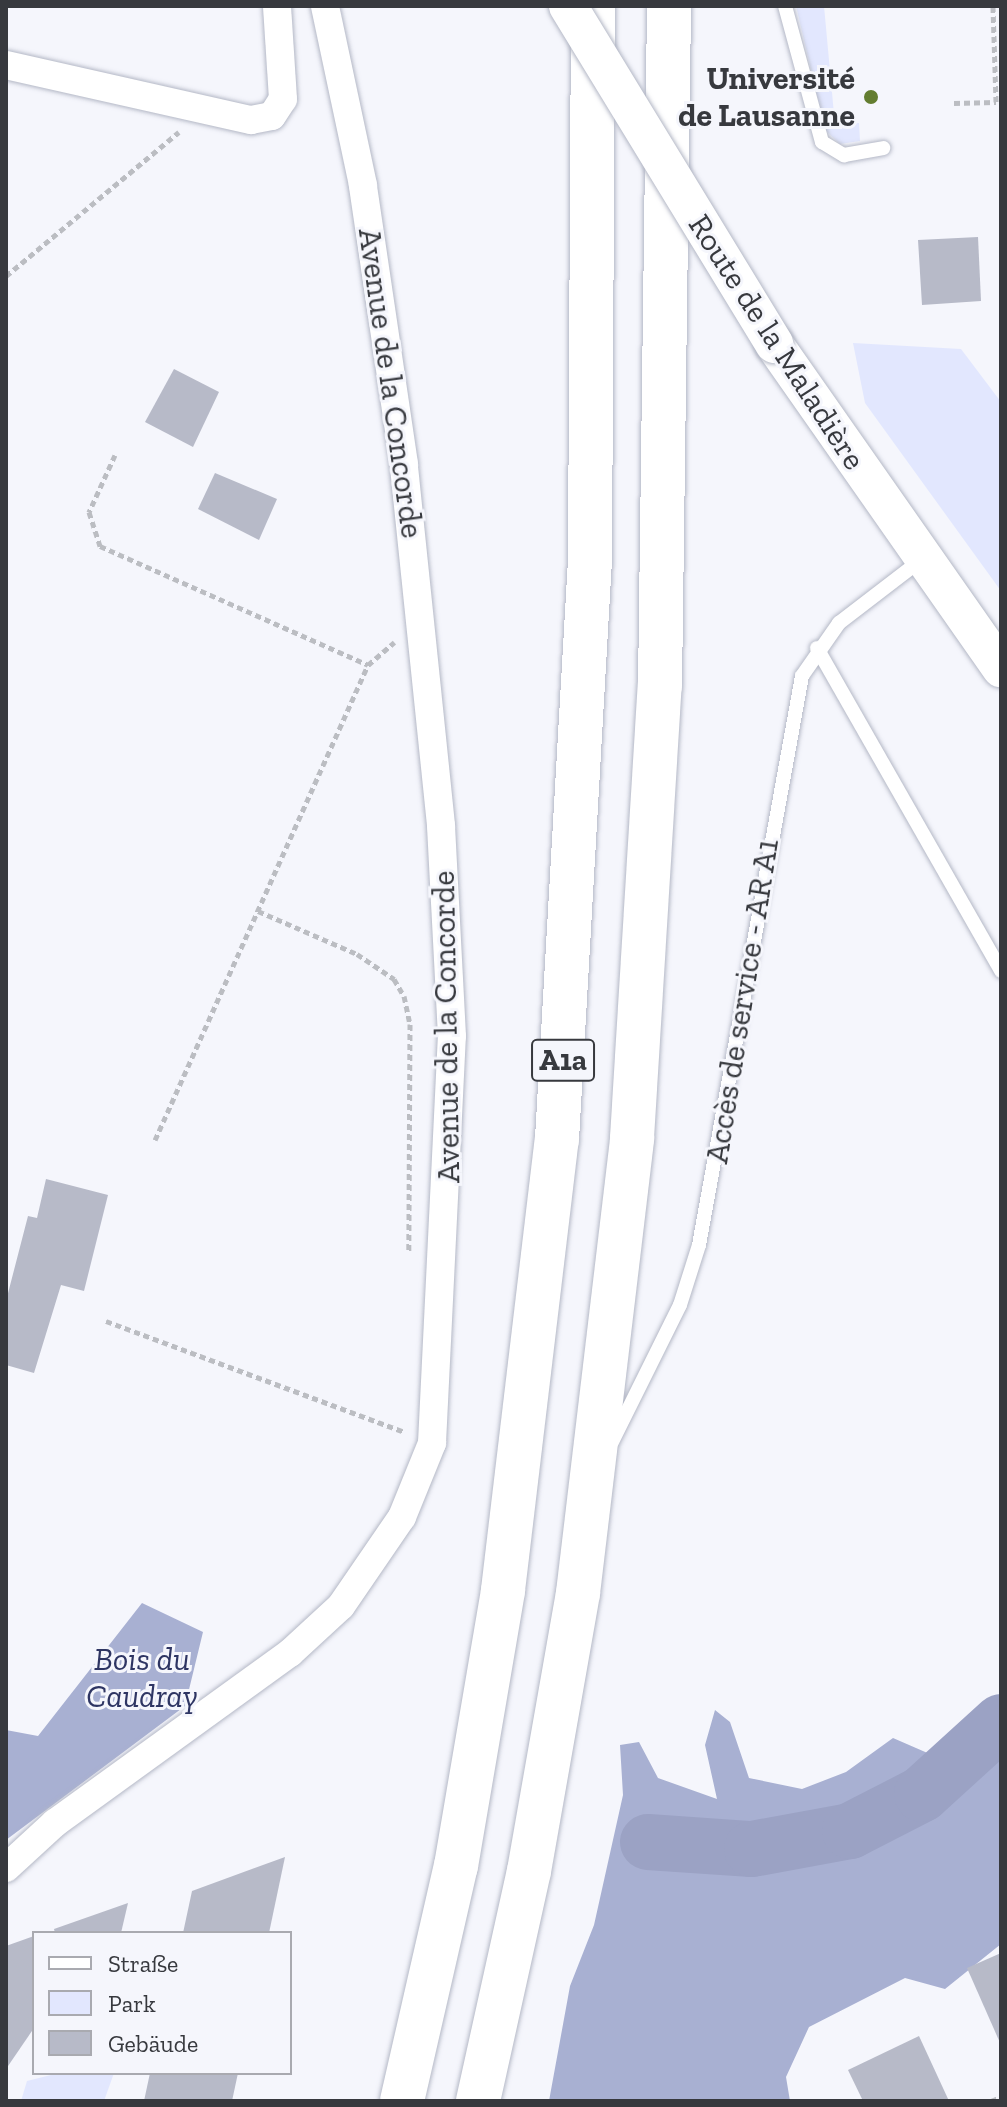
<!DOCTYPE html>
<meta charset="utf-8">
<style>
body{margin:0}
#map{position:relative;width:1007px;height:2107px;overflow:hidden;background:#f5f6fc;font-family:"Zilla Slab",serif}
div>[style]{position:absolute}
.green>*{inset:0;background:#e2e7fe}
.forest>*{inset:0;background:#a8b0d2}
.river>*{height:56px;margin:-28px;padding:0 28px;transform-origin:28px;border-radius:28px;background:#9ba2c4}
.building>*{inset:0;background:#b7bac8}
.path>*{height:5px;margin-top:-2.5px;transform-origin:0;background:repeating-linear-gradient(90deg,#bbbdc2 0 6px,transparent 0 10px)}
.roads{filter:drop-shadow(0 0 2px #b4b8c6) drop-shadow(0 0 2px #b4b8c6)}
.lane>*{height:14px;margin:-7px;padding:0 7px;transform-origin:7px;border-radius:7px;background:#fff}
.street>*{height:28px;margin:-14px;padding:0 14px;transform-origin:14px;border-radius:14px;background:#fff}
.secondary>*{height:38px;margin:-19px;padding:0 19px;transform-origin:19px;border-radius:19px;background:#fff}
.highway>*{height:44px;margin:-22px;padding:0 22px;transform-origin:22px;border-radius:22px;background:#fff}
.bridges{filter:drop-shadow(0 0 2px #b4b8c6) drop-shadow(0 0 2px #b4b8c6)}
.secondary-bridge>*{height:38px;margin:-19px;padding:0 19px;transform-origin:19px;border-radius:19px;background:#fff}
.dots>*{width:22px;height:22px;translate:-50% -50%;box-sizing:border-box;border:4px solid #f5f6fc;border-radius:50%}
span{translate:-50% -50%;white-space:nowrap;text-align:center;line-height:1.15;-webkit-text-stroke:6px #f5f6fc;paint-order:stroke}
.shield-label span{padding:2px 6px;background:#f5f6fc;border:2px solid;border-radius:6px;-webkit-text-stroke-width:0}
.shield-label{font-size:30px;color:#37393e;font-weight:700}
.poi-label{font-size:32px;color:#37393e;font-weight:700}
.right{translate:-100% -50%;text-align:right}
.street-label{font-size:32px;color:#37393e}
.park-label{font-size:32px;color:#2e3563;font-style:italic}
.frame{position:absolute;inset:0;border:8px solid #37393e;pointer-events:none}
.legend{position:absolute;left:32px;top:1931px;width:260px;height:144px;box-sizing:border-box;background:#f5f6fc;border:2px solid #a9aab0;margin:0;padding:10px 14px;list-style:none;font-size:24px;color:#37393e}
.legend li{display:flex;align-items:center;gap:16px;height:40px}
.legend b{width:40px;border:2px solid #a9aab0}
</style>
<div id="map">
<div class="green">
<div style="clip-path:polygon(796px 6px,824px 6px,835px 125px,859px 123px,860px 141px,840px 144px,825px 130px)"></div>
<div style="clip-path:polygon(853px 343px,961px 349px,1001px 402px,1001px 591px,865px 403px)"></div>
<div style="clip-path:polygon(59px 2073px,114px 2073px,104px 2101px,21px 2101px,27px 2081px)"></div>
</div>
<div class="forest">
<div style="clip-path:polygon(142px 1603px,203px 1632px,185px 1706px,6px 1840px,6px 1730px,38px 1736px)"></div>
<div style="clip-path:polygon(715px 1710px,730px 1722px,749px 1778px,802px 1789px,846px 1772px,893px 1738px,962px 1768px,1001px 1739px,1001px 1944px,945px 1989px,905px 1978px,809px 2027px,786px 2077px,790px 2101px,549px 2101px,570px 1986px,594px 1925px,623px 1795px,620px 1745px,639px 1742px,658px 1778px,717px 1799px,705px 1745px)"></div>
</div>
<div class="river">
<div style="left:648px;top:1842px;width:104px;rotate:3.9deg"></div>
<div style="left:752px;top:1849px;width:100px;rotate:-10.4deg"></div>
<div style="left:850px;top:1831px;width:81px;rotate:-27.2deg"></div>
<div style="left:922px;top:1794px;width:107px;rotate:-42.3deg"></div>
</div>
<div class="building">
<div style="clip-path:polygon(978px 237px,981px 301px,922px 305px,918px 240px)"></div>
<div style="clip-path:polygon(174px 369px,219px 392px,193px 447px,145px 422px)"></div>
<div style="clip-path:polygon(215px 473px,277px 499px,259px 540px,198px 509px)"></div>
<div style="clip-path:polygon(46px 1179px,108px 1195px,84px 1291px,61px 1285px,34px 1373px,6px 1365px,6px 1301px,28px 1216px,37px 1218px)"></div>
<div style="clip-path:polygon(285px 1857px,269px 1933px,183px 1933px,192px 1891px)"></div>
<div style="clip-path:polygon(128px 1903px,121px 1933px,55px 1933px,54px 1929px)"></div>
<div style="clip-path:polygon(34px 1936px,34px 2028px,6px 2069px,6px 1946px)"></div>
<div style="clip-path:polygon(1001px 1953px,1001px 2045px,967px 1968px)"></div>
<div style="clip-path:polygon(919px 2036px,949px 2101px,863px 2101px,848px 2070px)"></div>
<div style="clip-path:polygon(150px 2073px,238px 2073px,232px 2101px,144px 2101px)"></div>
</div>
<div class="path">
<div style="left:954px;top:103px;width:42px;rotate:-1.4deg"></div>
<div style="left:996px;top:102px;width:96px;rotate:-91.8deg"></div>
<div style="left:6px;top:276px;width:225px;rotate:-39.8deg"></div>
<div style="left:115px;top:455px;width:63px;rotate:114.5deg"></div>
<div style="left:89px;top:512px;width:36px;rotate:72deg"></div>
<div style="left:100px;top:546px;width:293px;rotate:23.9deg"></div>
<div style="left:258px;top:911px;width:108px;rotate:23.5deg"></div>
<div style="left:357px;top:954px;width:45px;rotate:34deg"></div>
<div style="left:394px;top:979px;width:20px;rotate:60deg"></div>
<div style="left:404px;top:996px;width:29px;rotate:78deg"></div>
<div style="left:410px;top:1024px;width:229px;rotate:90.3deg"></div>
<div style="left:155px;top:1140px;width:521px;rotate:-65.85deg"></div>
<div style="left:368px;top:665px;width:35px;rotate:-41deg"></div>
<div style="left:106px;top:1321px;width:319px;rotate:20.4deg"></div>
<div style="left:991px;top:2101px;width:11px;rotate:-22deg"></div>
</div>
<div class="roads">
<div class="lane">
<div style="left:785px;top:6px;width:141px;rotate:74.8deg"></div>
<div style="left:822px;top:142px;width:26px;rotate:31deg"></div>
<div style="left:844px;top:155px;width:40px;rotate:-10deg"></div>
<div style="left:817px;top:648px;width:372px;rotate:60.3deg"></div>
<div style="left:612px;top:1442px;width:153px;rotate:-63.6deg"></div>
<div style="left:680px;top:1305px;width:63px;rotate:-72.4deg"></div>
<div style="left:699px;top:1245px;width:578px;rotate:-79.74deg"></div>
<div style="left:802px;top:676px;width:65px;rotate:-55.1deg"></div>
<div style="left:839px;top:623px;width:103px;rotate:-37.5deg"></div>
</div>
<div class="street">
<div style="left:6px;top:65px;width:251px;rotate:12.7deg"></div>
<div style="left:251px;top:120px;width:21px;rotate:-11deg"></div>
<div style="left:272px;top:116px;width:20px;rotate:-57deg"></div>
<div style="left:283px;top:99px;width:93px;rotate:-93.7deg"></div>
<div style="left:6px;top:1868px;width:67px;rotate:-42.6deg"></div>
<div style="left:55px;top:1823px;width:290px;rotate:-35.9deg"></div>
<div style="left:290px;top:1653px;width:69px;rotate:-42.7deg"></div>
<div style="left:341px;top:1606px;width:108px;rotate:-55.6deg"></div>
<div style="left:402px;top:1517px;width:80px;rotate:-67.9deg"></div>
<div style="left:432px;top:1443px;width:407px;rotate:-87.2deg"></div>
<div style="left:452px;top:1036px;width:211px;rotate:-93deg"></div>
<div style="left:441px;top:825px;width:363px;rotate:-95.9deg"></div>
<div style="left:404px;top:464px;width:282px;rotate:-98.4deg"></div>
<div style="left:363px;top:185px;width:183px;rotate:-102deg"></div>
</div>
<div class="secondary">
<div style="left:774px;top:344px;width:396px;rotate:55deg"></div>
</div>
<div class="highway">
<div style="left:402px;top:2101px;width:241px;rotate:-77.1deg"></div>
<div style="left:456px;top:1866px;width:280px;rotate:-80.3deg"></div>
<div style="left:503px;top:1590px;width:454px;rotate:-83.2deg"></div>
<div style="left:557px;top:1139px;width:580px;rotate:-86.74deg"></div>
<div style="left:590px;top:560px;width:554px;rotate:-89.69deg"></div>
<div style="left:478px;top:2101px;width:236px;rotate:-77.5deg"></div>
<div style="left:529px;top:1871px;width:282px;rotate:-80deg"></div>
<div style="left:578px;top:1593px;width:458px;rotate:-83.2deg"></div>
<div style="left:632px;top:1138px;width:453px;rotate:-86.5deg"></div>
<div style="left:660px;top:686px;width:680px;rotate:-89.24deg"></div>
</div>
</div>
<div class="bridges">
<div class="secondary-bridge">
<div style="left:568px;top:6px;width:396px;rotate:58.6deg"></div>
</div>
</div>
<div class="dots">
<div style="left:871px;top:97px;background:#637d30"></div>
</div>
<div class="shield-label">
<span style="left:563px;top:1060px">A1a</span>
</div>
<div class="poi-label">
<span class="right" style="left:855px;top:97px">Université<br>de Lausanne</span>
</div>
<div class="street-label">
<span style="left:777px;top:342px;rotate:57deg">Route de la Maladière</span>
<span style="left:391px;top:383px;rotate:82deg">Avenue de la Concorde</span>
<span style="left:742px;top:1001px;rotate:-81deg">Accès de service - AR A1</span>
<span style="left:446px;top:1027px;rotate:-91deg">Avenue de la Concorde</span>
</div>
<div class="park-label">
<span style="left:142px;top:1678px">Bois du<br>Caudray</span>
</div>
<div class="frame"></div>
<ul class="legend">
<li><b style="height:10px;background:#fff"></b>Straße</li>
<li><b style="height:22px;background:#e2e7fe"></b>Park</li>
<li><b style="height:22px;background:#b7bac8"></b>Gebäude</li>
</ul>
</div>
